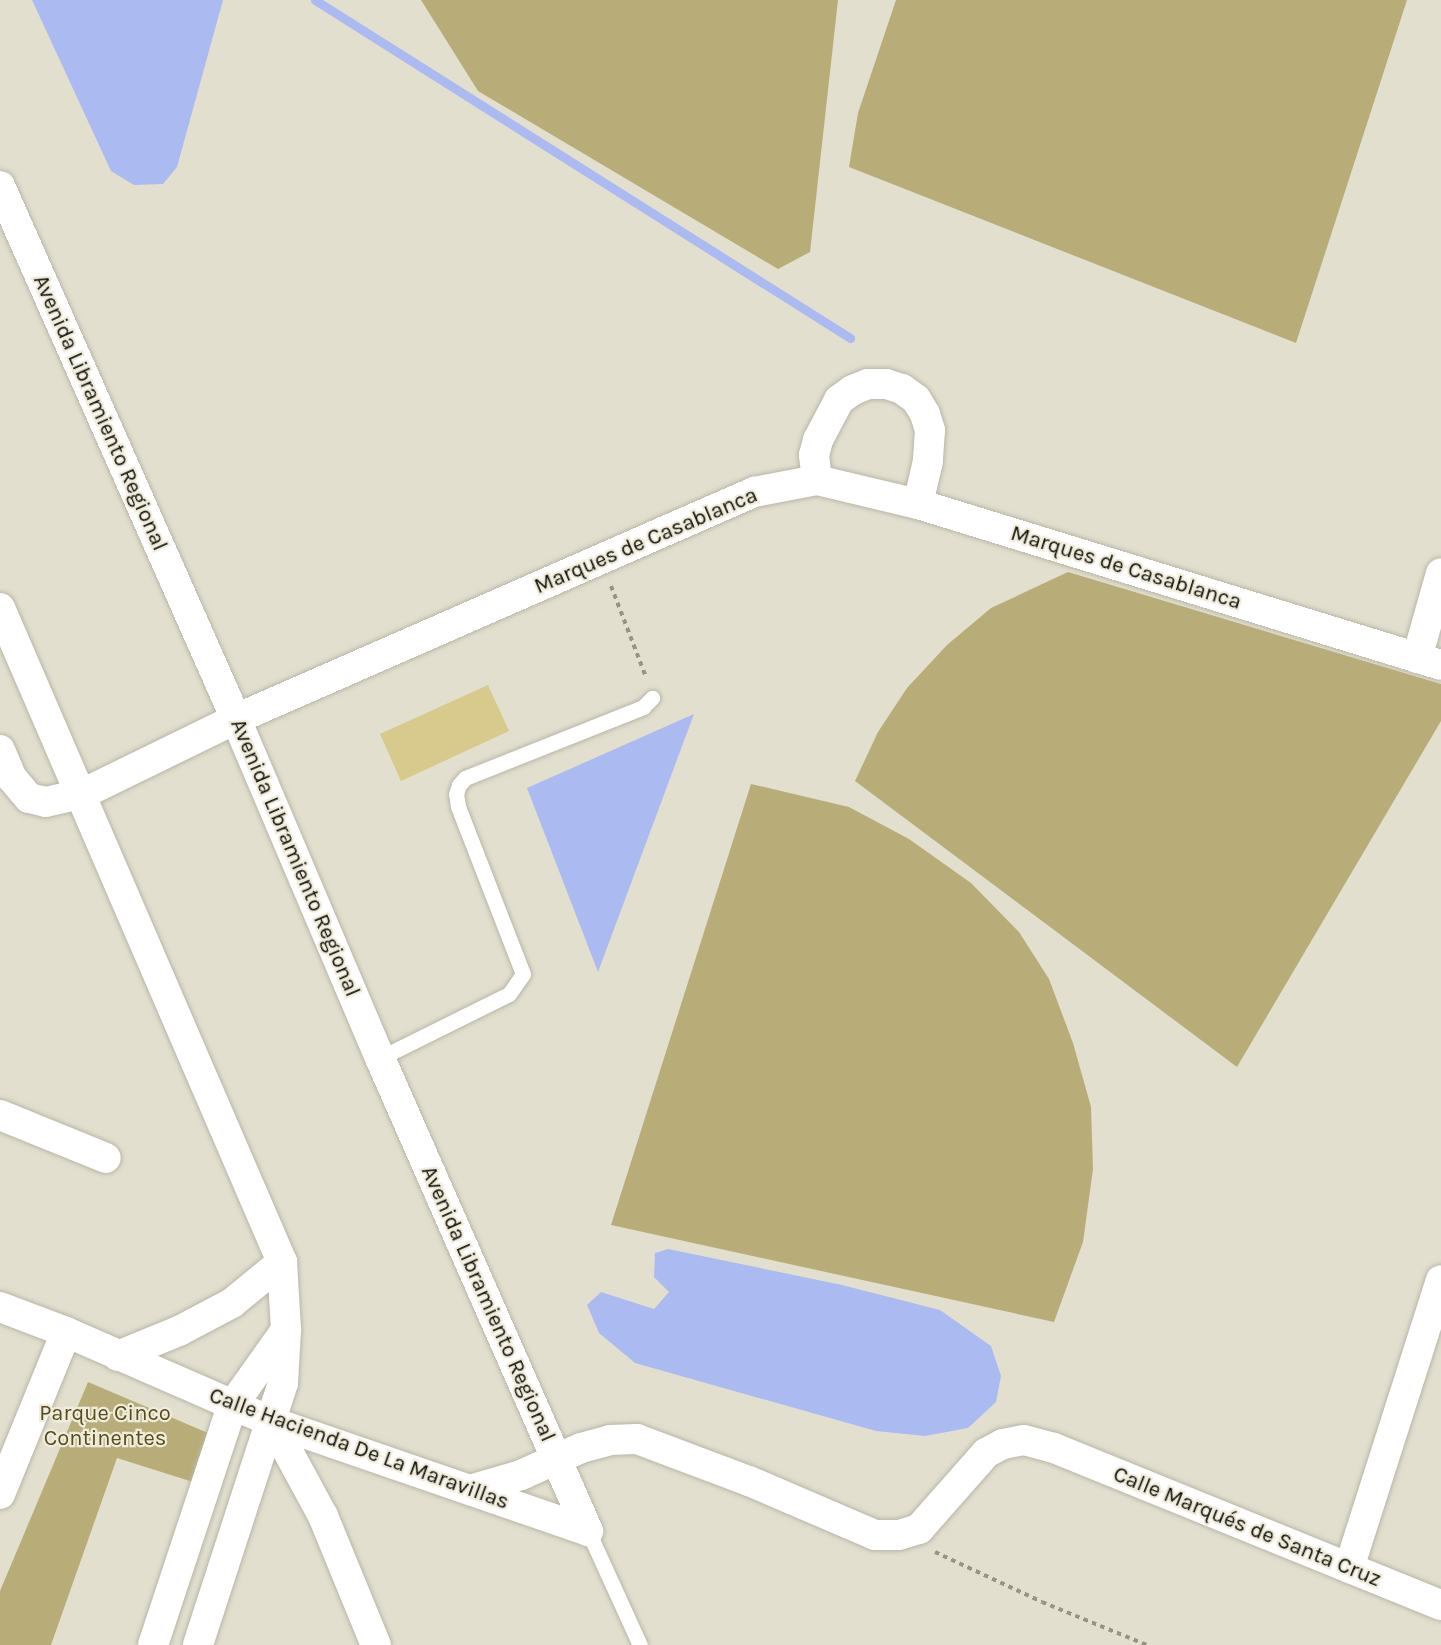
<!DOCTYPE html>
<meta charset="utf-8">
<style>
body{margin:0}
#map{position:relative;width:1441px;height:1645px;overflow:hidden;background:#e2dfcf;font-family:Karla,sans-serif}
div>[style]{position:absolute}
.green>*{inset:0;background:#b8ad78}
.water>*{inset:0;background:#acbaf2}
.stream>*{height:9px;margin:-4.5px;padding:0 4.5px;transform-origin:4.5px;border-radius:4.5px;background:#acbaf2}
.building>*{inset:0;background:#d7ca8c}
.path>*{height:4px;margin-top:-2px;transform-origin:0;background:repeating-linear-gradient(90deg,#969487 0 4.5px,transparent 0 9px)}
.roads{filter:drop-shadow(0 0 2px #b9b6a7) drop-shadow(0 0 2px #b9b6a7)}
.lane>*{height:15px;margin:-7.5px;padding:0 7.5px;transform-origin:7.5px;border-radius:7.5px;background:#fff}
.street>*{height:30px;margin:-15px;padding:0 15px;transform-origin:15px;border-radius:15px;background:#fff}
span{translate:-50% -50%;white-space:nowrap;text-align:center;line-height:1.15;-webkit-text-stroke:4.5px #f0ecdc;paint-order:stroke}
.street-label{font-size:22px;color:#12110b}
.park-label{font-size:22px;color:#564c1d}
</style>
<div id="map">
<div class="green">
<div style="clip-path:polygon(421px 0,838px 0,810px 252px,778px 269px,478px 91px)"></div>
<div style="clip-path:polygon(896px 0,1407px 0,1296px 343px,849px 167px,858px 113px)"></div>
<div style="clip-path:polygon(1068px 572px,1441px 684px,1441px 721px,1237px 1067px,855px 781px,878px 732px,907px 688px,947px 645px,991px 608px)"></div>
<div style="clip-path:polygon(751px 784px,849px 807px,909px 839px,971px 883px,1019px 932px,1049px 979px,1073px 1043px,1091px 1107px,1093px 1169px,1083px 1242px,1054px 1322px,611px 1225px)"></div>
<div style="clip-path:polygon(88px 1382px,208px 1433px,193px 1482px,117px 1458px,51px 1645px,0 1645px,0 1591px)"></div>
</div>
<div class="water">
<div style="clip-path:polygon(32px 0,223px 0,177px 167px,163px 184px,134px 185px,111px 171px)"></div>
<div style="clip-path:polygon(694px 714px,598px 972px,527px 788px)"></div>
<div style="clip-path:polygon(668px 1249px,842px 1285px,940px 1310px,991px 1346px,1001px 1376px,996px 1402px,968px 1428px,925px 1436px,876px 1431px,635px 1363px,599px 1333px,587px 1305px,601px 1292px,654px 1309px,669px 1292px,654px 1277px,655px 1253px)"></div>
</div>
<div class="stream">
<div style="left:315px;top:0;width:633px;rotate:32.28deg"></div>
</div>
<div class="building">
<div style="clip-path:polygon(488px 685px,509px 731px,401px 781px,380px 734px)"></div>
</div>
<div class="path">
<div style="left:611px;top:586px;width:97px;rotate:69deg"></div>
<div style="left:935px;top:1552px;width:118px;rotate:25deg"></div>
<div style="left:1042px;top:1602px;width:113px;rotate:22.3deg"></div>
</div>
<div class="roads">
<div class="lane">
<div style="left:380px;top:1058px;width:144px;rotate:-26.4deg"></div>
<div style="left:509px;top:994px;width:24px;rotate:-55deg"></div>
<div style="left:523px;top:974px;width:180px;rotate:-111.2deg"></div>
<div style="left:458px;top:806px;width:12px;rotate:-99deg"></div>
<div style="left:456px;top:794px;width:9px;rotate:-72deg"></div>
<div style="left:459px;top:785px;width:9px;rotate:-49deg"></div>
<div style="left:465px;top:778px;width:192px;rotate:-21.7deg"></div>
<div style="left:643px;top:707px;width:13px;rotate:-45deg"></div>
<div style="left:588px;top:1531px;width:125px;rotate:65.5deg"></div>
</div>
<div class="street">
<div style="left:0;top:186px;width:583px;rotate:66.12deg"></div>
<div style="left:236px;top:719px;width:368px;rotate:67deg"></div>
<div style="left:380px;top:1058px;width:517px;rotate:66.26deg"></div>
<div style="left:817px;top:480px;width:25px;rotate:-97deg"></div>
<div style="left:814px;top:455px;width:16px;rotate:-75deg"></div>
<div style="left:818px;top:440px;width:45px;rotate:-62.3deg"></div>
<div style="left:839px;top:400px;width:17px;rotate:-36deg"></div>
<div style="left:853px;top:390px;width:16px;rotate:-22deg"></div>
<div style="left:868px;top:384px;width:18px"></div>
<div style="left:886px;top:384px;width:17px;rotate:17deg"></div>
<div style="left:902px;top:389px;width:17px;rotate:36deg"></div>
<div style="left:916px;top:399px;width:17px;rotate:59deg"></div>
<div style="left:925px;top:414px;width:17px;rotate:73deg"></div>
<div style="left:930px;top:430px;width:31px;rotate:94deg"></div>
<div style="left:928px;top:461px;width:44px;rotate:103.1deg"></div>
<div style="left:0;top:608px;width:712px;rotate:66.67deg"></div>
<div style="left:282px;top:1262px;width:68px;rotate:86.6deg"></div>
<div style="left:286px;top:1330px;width:53px;rotate:93.2deg"></div>
<div style="left:283px;top:1383px;width:275px;rotate:108deg"></div>
<div style="left:1417px;top:658px;width:88px;rotate:-74.2deg"></div>
<div style="left:0;top:750px;width:30px;rotate:67deg"></div>
<div style="left:12px;top:778px;width:26px;rotate:50deg"></div>
<div style="left:29px;top:798px;width:17px;rotate:13deg"></div>
<div style="left:46px;top:802px;width:37px;rotate:-13deg"></div>
<div style="left:82px;top:794px;width:171px;rotate:-26deg"></div>
<div style="left:236px;top:719px;width:566px;rotate:-23.66deg"></div>
<div style="left:754px;top:492px;width:64px;rotate:-10.8deg"></div>
<div style="left:817px;top:480px;width:104px;rotate:13.4deg"></div>
<div style="left:918px;top:504px;width:547px;rotate:17.11deg"></div>
<div style="left:0;top:1115px;width:114px;rotate:22.1deg"></div>
<div style="left:0;top:1307px;width:71px;rotate:20.7deg"></div>
<div style="left:66px;top:1332px;width:225px;rotate:23.6deg"></div>
<div style="left:272px;top:1422px;width:334px;rotate:19deg"></div>
<div style="left:118px;top:1356px;width:66px;rotate:-22.3deg"></div>
<div style="left:179px;top:1331px;width:60px;rotate:-27.8deg"></div>
<div style="left:232px;top:1303px;width:65px;rotate:-39.4deg"></div>
<div style="left:272px;top:1422px;width:107px;rotate:61.5deg"></div>
<div style="left:323px;top:1516px;width:139px;rotate:67.7deg"></div>
<div style="left:470px;top:1490px;width:53px;rotate:-16.4deg"></div>
<div style="left:521px;top:1475px;width:66px;rotate:-24.2deg"></div>
<div style="left:581px;top:1448px;width:30px;rotate:-15deg"></div>
<div style="left:610px;top:1440px;width:27px;rotate:-2deg"></div>
<div style="left:637px;top:1439px;width:120px;rotate:20.6deg"></div>
<div style="left:749px;top:1481px;width:137px;rotate:23.2deg"></div>
<div style="left:875px;top:1535px;width:24px"></div>
<div style="left:899px;top:1535px;width:21px;rotate:-17deg"></div>
<div style="left:919px;top:1529px;width:101px;rotate:-48.6deg"></div>
<div style="left:986px;top:1453px;width:19px;rotate:-28deg"></div>
<div style="left:1003px;top:1444px;width:21px;rotate:-11deg"></div>
<div style="left:1024px;top:1440px;width:31px;rotate:15deg"></div>
<div style="left:1054px;top:1448px;width:418px;rotate:22.1deg"></div>
<div style="left:0;top:1494px;width:175px;rotate:-67.8deg"></div>
<div style="left:1349px;top:1568px;width:302px;rotate:-72.3deg"></div>
<div style="left:153px;top:1645px;width:252px;rotate:-71.7deg"></div>
<div style="left:232px;top:1406px;width:93px;rotate:-54.6deg"></div>
</div>
</div>
<div class="street-label">
<span style="left:100px;top:413px;rotate:66deg">Avenida Libramiento Regional</span>
<span style="left:646px;top:541px;rotate:-23deg">Marques de Casablanca</span>
<span style="left:1126px;top:568px;rotate:17deg">Marques de Casablanca</span>
<span style="left:295px;top:858px;rotate:67deg">Avenida Libramiento Regional</span>
<span style="left:488px;top:1304px;rotate:66deg">Avenida Libramiento Regional</span>
<span style="left:359px;top:1449px;rotate:20deg">Calle Hacienda De La Maravillas</span>
<span style="left:1247px;top:1527px;rotate:22deg">Calle Marqués de Santa Cruz</span>
</div>
<div class="park-label">
<span style="left:105px;top:1426px">Parque Cinco<br>Continentes</span>
</div>
</div>
